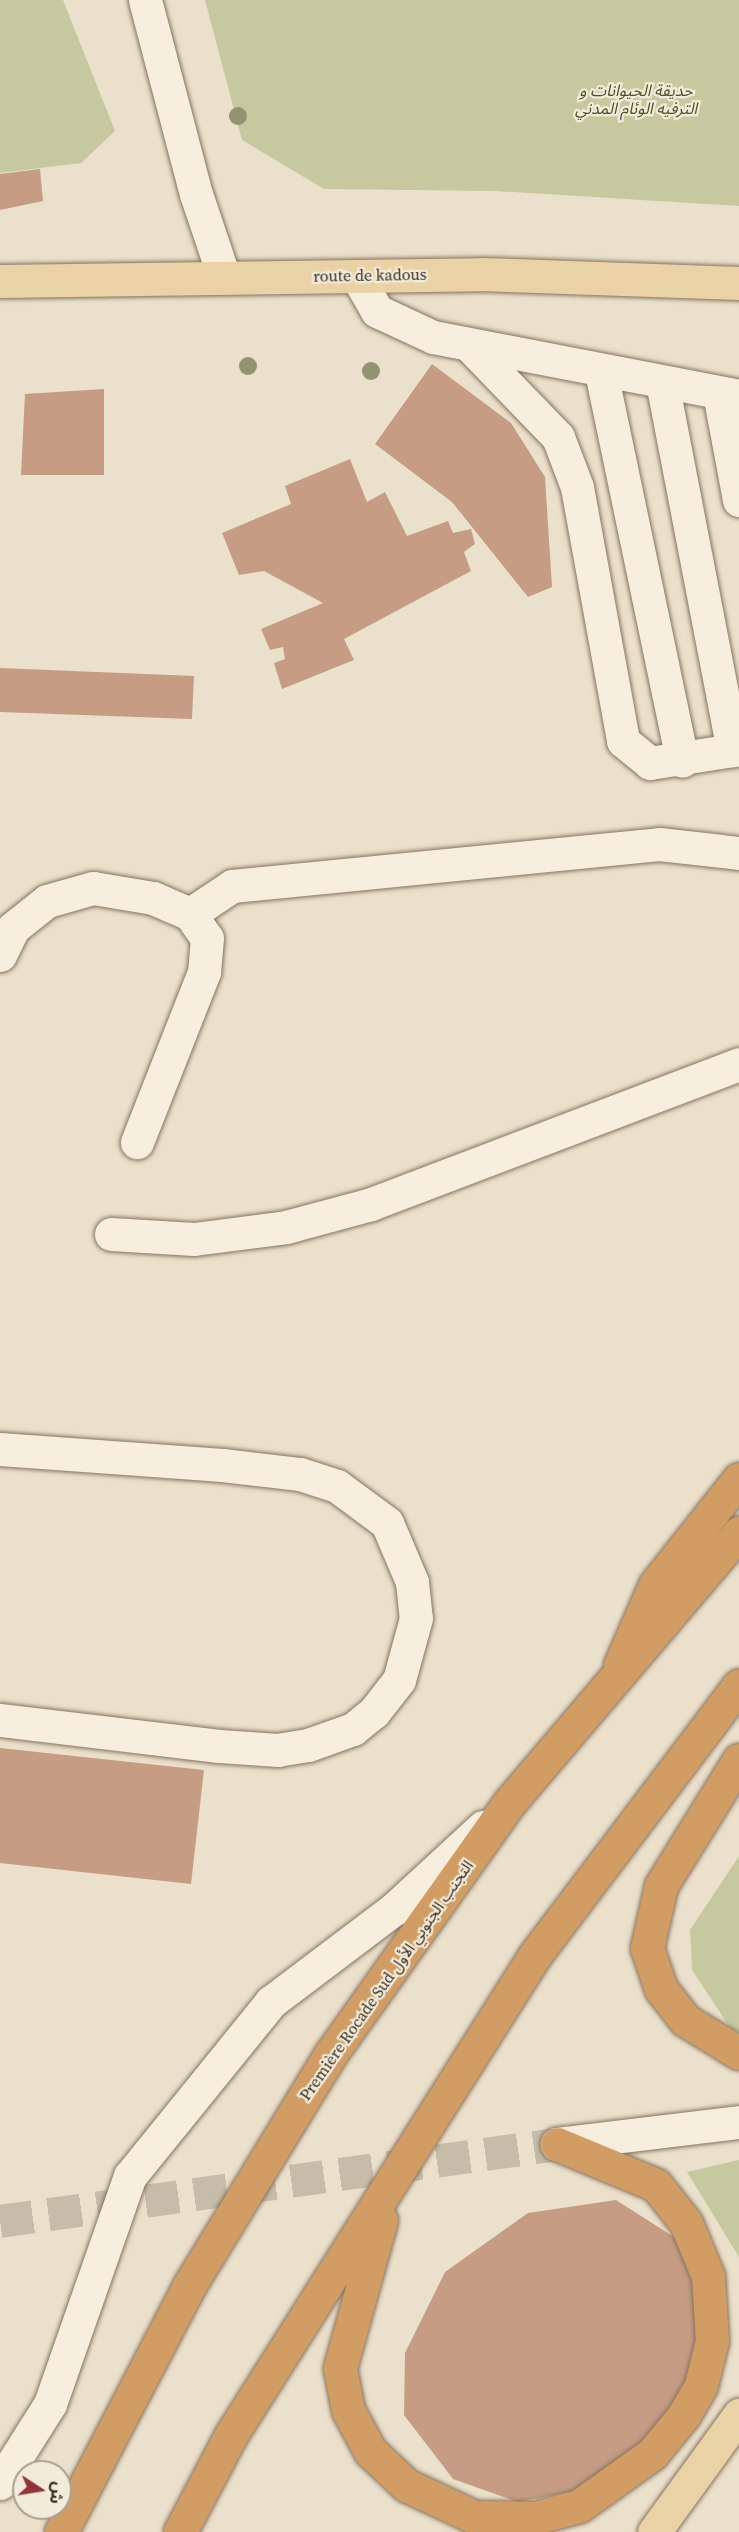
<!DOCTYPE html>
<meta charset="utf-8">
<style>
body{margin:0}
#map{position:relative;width:739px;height:2532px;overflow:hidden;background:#ebe0cb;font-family:"Source Serif 4","Noto Sans Arabic",serif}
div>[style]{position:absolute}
.green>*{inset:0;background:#c6c99f}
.building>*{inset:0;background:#c69c84}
.minor-tunnel>*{height:33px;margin-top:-16.5px;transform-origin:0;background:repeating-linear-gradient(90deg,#c7bca9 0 33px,transparent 0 49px)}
.roads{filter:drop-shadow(0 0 2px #877360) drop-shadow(0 0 2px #877360)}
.minor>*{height:33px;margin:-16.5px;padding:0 16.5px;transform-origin:16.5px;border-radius:16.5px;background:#f7eede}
.major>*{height:33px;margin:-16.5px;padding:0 16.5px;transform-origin:16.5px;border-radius:16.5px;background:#ead2a7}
.highway>*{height:33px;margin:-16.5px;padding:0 16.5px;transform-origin:16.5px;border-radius:16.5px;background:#d19d65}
.trees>*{width:18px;height:18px;margin:-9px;border-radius:50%;background:#939273}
span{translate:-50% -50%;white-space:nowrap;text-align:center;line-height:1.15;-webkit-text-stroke:4.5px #f3ebda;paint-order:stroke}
.park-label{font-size:16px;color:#4b532b;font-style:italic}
.street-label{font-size:16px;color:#392c22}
.north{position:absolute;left:12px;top:2460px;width:60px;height:60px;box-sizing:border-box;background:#f3ebda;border:2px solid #a99f90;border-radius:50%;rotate:102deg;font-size:16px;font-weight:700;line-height:24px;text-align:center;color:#392c22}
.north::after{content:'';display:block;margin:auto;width:21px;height:27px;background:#91353a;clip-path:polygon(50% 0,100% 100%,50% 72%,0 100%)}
</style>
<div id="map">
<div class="green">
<div style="clip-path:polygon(0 0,63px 0,115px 131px,81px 163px,0 173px)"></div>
<div style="clip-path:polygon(205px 0,739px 0,739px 206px,495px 191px,324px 189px,242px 140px)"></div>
<div style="clip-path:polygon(739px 1856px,739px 2031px,731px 2029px,692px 1970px,690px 1930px)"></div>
<div style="clip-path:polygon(739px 2160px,739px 2257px,687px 2172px)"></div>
</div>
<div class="building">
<div style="clip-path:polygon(40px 169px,43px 201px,0 210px,0 174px)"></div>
<div style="clip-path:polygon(432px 364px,511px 423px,545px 477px,552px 587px,528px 597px,452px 502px,375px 444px)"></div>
<div style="clip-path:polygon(104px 389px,104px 475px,21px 475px,25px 394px)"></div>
<div style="clip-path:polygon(350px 459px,367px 502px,385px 492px,407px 536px,448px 521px,453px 533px,471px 529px,475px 544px,464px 552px,471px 571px,344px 639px,354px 660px,282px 689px,274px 663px,285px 659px,283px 647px,270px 650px,261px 629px,323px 603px,264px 571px,239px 575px,222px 533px,291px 504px,285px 486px)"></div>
<div style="clip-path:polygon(0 668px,194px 676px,192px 719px,0 712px)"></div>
<div style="clip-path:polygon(0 1748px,204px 1770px,191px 1884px,0 1863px)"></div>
<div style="clip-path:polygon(616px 2200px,677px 2239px,705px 2316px,697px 2360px,657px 2430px,584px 2489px,518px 2502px,453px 2479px,404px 2415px,405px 2353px,445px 2272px,528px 2213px)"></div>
</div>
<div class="minor-tunnel">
<div style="left:0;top:2221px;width:562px;rotate:-7.87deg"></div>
</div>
<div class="roads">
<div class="minor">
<div style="left:145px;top:0;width:201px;rotate:75.3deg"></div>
<div style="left:196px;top:194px;width:88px;rotate:71.4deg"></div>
<div style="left:357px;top:276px;width:40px;rotate:60.3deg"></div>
<div style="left:377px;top:311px;width:62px;rotate:24.9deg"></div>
<div style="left:433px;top:337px;width:312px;rotate:10.9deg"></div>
<div style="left:472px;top:348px;width:124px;rotate:46deg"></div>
<div style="left:558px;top:437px;width:53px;rotate:69.2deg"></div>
<div style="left:577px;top:487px;width:258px;rotate:79.7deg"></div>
<div style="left:623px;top:741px;width:35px;rotate:39deg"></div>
<div style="left:650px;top:763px;width:90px;rotate:-8.9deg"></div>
<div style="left:601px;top:372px;width:397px;rotate:78.2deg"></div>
<div style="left:662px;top:382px;width:375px;rotate:79.1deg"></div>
<div style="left:719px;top:393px;width:109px;rotate:79.4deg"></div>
<div style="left:190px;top:914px;width:50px;rotate:-33.7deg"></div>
<div style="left:232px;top:886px;width:429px;rotate:-5.6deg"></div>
<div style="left:659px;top:844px;width:81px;rotate:6.4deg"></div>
<div style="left:0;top:955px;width:30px;rotate:-64deg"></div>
<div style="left:13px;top:928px;width:43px;rotate:-38.5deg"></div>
<div style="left:47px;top:901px;width:48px;rotate:-15.8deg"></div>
<div style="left:93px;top:888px;width:61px;rotate:9.5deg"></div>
<div style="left:153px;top:898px;width:40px;rotate:23.4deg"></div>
<div style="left:190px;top:914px;width:29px;rotate:55deg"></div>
<div style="left:207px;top:938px;width:34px;rotate:95deg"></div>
<div style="left:204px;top:972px;width:183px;rotate:111.5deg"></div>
<div style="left:111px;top:1234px;width:83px;rotate:3.4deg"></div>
<div style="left:194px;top:1239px;width:93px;rotate:-7.4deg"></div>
<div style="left:286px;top:1227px;width:88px;rotate:-15.1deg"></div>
<div style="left:371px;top:1204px;width:394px;rotate:-20.8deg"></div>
<div style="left:0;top:1449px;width:223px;rotate:4.1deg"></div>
<div style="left:222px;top:1465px;width:79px;rotate:6.6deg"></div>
<div style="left:300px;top:1474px;width:39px;rotate:18deg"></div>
<div style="left:337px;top:1486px;width:62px;rotate:36.5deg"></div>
<div style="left:387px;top:1523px;width:64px;rotate:67deg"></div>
<div style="left:412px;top:1582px;width:36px;rotate:84deg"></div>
<div style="left:416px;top:1618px;width:64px;rotate:105.3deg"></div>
<div style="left:399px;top:1680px;width:41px;rotate:128deg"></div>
<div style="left:374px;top:1712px;width:27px;rotate:141deg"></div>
<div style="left:353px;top:1729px;width:48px;rotate:160.4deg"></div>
<div style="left:308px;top:1745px;width:30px;rotate:171deg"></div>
<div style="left:278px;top:1750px;width:59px;rotate:-176.1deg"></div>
<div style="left:219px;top:1746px;width:221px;rotate:-173.2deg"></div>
<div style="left:557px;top:2144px;width:183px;rotate:-6.9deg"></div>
<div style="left:0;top:2483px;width:93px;rotate:-57.7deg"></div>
<div style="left:50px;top:2404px;width:242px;rotate:-70.7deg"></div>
<div style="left:130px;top:2176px;width:224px;rotate:-51deg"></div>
<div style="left:271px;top:2002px;width:154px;rotate:-37.1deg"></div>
<div style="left:394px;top:1909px;width:121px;rotate:-42.7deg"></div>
</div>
<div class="major">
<div style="left:0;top:281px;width:482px;rotate:-0.8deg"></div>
<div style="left:482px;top:274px;width:257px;rotate:2deg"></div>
<div style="left:654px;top:2532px;width:145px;rotate:-54deg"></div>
</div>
<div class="highway">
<div style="left:620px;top:1665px;width:87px;rotate:-66.4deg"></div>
<div style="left:655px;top:1585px;width:135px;rotate:-51.6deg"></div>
<div style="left:739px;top:1760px;width:148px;rotate:121.8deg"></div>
<div style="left:661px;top:1886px;width:64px;rotate:102.7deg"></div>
<div style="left:647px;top:1948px;width:43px;rotate:71.1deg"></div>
<div style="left:661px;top:1989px;width:39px;rotate:52deg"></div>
<div style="left:685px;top:2020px;width:63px;rotate:31.4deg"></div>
<div style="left:381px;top:2220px;width:154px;rotate:105.5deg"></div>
<div style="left:340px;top:2368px;width:43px;rotate:79.2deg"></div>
<div style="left:348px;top:2410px;width:47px;rotate:61.8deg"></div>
<div style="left:370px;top:2451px;width:50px;rotate:43.4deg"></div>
<div style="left:406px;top:2485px;width:75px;rotate:25.2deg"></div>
<div style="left:474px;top:2517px;width:60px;rotate:1deg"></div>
<div style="left:534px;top:2518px;width:47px;rotate:-14.9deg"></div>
<div style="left:579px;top:2506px;width:90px;rotate:-35.5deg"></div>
<div style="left:652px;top:2454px;width:50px;rotate:-50.6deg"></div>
<div style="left:684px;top:2415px;width:34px;rotate:-60deg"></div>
<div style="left:701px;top:2385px;width:45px;rotate:-76deg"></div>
<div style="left:712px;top:2341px;width:65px;rotate:-93.5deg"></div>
<div style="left:708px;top:2276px;width:57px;rotate:-112.5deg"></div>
<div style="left:686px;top:2223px;width:48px;rotate:-128.3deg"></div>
<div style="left:656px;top:2185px;width:107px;rotate:-157.5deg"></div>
<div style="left:61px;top:2532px;width:277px;rotate:-62.5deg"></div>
<div style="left:189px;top:2286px;width:271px;rotate:-58.6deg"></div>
<div style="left:330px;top:2055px;width:309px;rotate:-54.6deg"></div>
<div style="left:509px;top:1803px;width:355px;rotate:-49.6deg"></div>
<div style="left:180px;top:2532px;width:110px;rotate:-62.3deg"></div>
<div style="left:231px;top:2435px;width:568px;rotate:-57.65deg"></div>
<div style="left:535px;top:1955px;width:338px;rotate:-52.9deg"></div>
</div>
</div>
<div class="trees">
<div style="left:238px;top:116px"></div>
<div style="left:248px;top:366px"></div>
<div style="left:371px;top:371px"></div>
</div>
<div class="park-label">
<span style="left:636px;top:99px">حديقة الحيوانات و<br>الترفيه الوئام المدني</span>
</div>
<div class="street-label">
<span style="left:370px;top:275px;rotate:-1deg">route de kadous</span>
<span style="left:386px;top:1980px;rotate:-55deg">Première Rocade Sud التجنب الجنوبي الأول</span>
</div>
<div class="north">ش</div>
</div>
